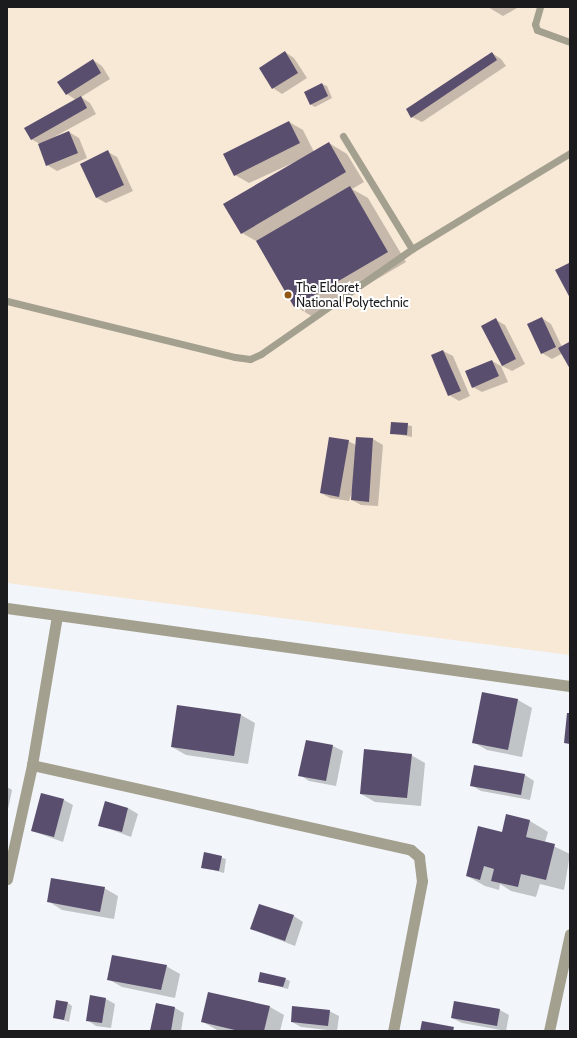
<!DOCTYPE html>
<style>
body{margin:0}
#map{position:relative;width:577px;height:1038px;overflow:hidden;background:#f2f5f9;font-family:Cabin,sans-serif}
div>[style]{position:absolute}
.education>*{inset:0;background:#f8e8d6}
.shadow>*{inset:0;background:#0003}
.building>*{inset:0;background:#5a4e6e}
.service>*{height:7px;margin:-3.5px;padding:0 3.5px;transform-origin:3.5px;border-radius:3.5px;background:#a3a08f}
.minor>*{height:11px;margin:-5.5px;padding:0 5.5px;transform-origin:5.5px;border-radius:5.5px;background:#a3a08f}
.dots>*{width:11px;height:11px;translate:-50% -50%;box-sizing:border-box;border:2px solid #fff;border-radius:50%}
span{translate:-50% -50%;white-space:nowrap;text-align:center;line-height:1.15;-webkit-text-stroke:4px #fff;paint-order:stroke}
.poi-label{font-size:13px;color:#1b1b1d}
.left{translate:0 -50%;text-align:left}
.frame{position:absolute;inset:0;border:8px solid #1b1b1d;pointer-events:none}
</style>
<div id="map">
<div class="education">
<div style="clip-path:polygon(7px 7px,570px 7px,570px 655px,7px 583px)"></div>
</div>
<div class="shadow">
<div style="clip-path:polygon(488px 7px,516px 7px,517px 8px,503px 16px)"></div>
<div style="clip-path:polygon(285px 52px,294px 58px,307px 78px,282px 94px,273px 88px)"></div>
<div style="clip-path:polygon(492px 53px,501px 59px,506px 66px,422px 122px,412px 117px)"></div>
<div style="clip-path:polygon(93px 60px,102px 66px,110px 79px,81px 97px,90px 103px,96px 114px,54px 137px,69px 132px,79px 138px,87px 158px,57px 171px,47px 165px,40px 144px,31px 139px,76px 100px,67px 94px,59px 82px)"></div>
<div style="clip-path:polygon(322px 84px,327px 86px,332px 98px,315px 107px,310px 104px)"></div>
<div style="clip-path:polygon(289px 122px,303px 130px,314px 152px,329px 143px,347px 154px,364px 182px,352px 189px,368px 198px,406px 262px,313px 317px,295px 306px,258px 242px,242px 233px,308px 156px,249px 183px,235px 175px)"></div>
<div style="clip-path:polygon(108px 152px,117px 157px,133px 191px,106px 203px,97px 198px,81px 164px)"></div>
<div style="clip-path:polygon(542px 318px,551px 324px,562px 347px,570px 344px,570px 367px,563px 353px,552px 359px,542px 353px)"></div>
<div style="clip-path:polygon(496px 320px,505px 325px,525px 364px,512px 371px,502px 366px)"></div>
<div style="clip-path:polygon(443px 351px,453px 356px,470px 396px,459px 401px,449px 395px)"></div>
<div style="clip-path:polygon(492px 361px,501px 366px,508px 382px,482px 392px,473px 387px)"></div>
<div style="clip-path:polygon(392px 423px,412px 426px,412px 437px,391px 433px)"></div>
<div style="clip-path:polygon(356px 438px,373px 439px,383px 445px,378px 506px,361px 505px,352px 500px,353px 488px,349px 501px,330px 498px,321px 493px,348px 441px,356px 445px)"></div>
<div style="clip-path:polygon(483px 693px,518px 700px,532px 708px,522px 757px,487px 750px,473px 742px)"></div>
<div style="clip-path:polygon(241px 715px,255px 723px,248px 764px,186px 755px,172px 747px)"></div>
<div style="clip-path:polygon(307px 741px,333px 746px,343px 751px,336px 786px,309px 781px,300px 775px)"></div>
<div style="clip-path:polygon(411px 755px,425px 763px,421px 806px,375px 802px,361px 794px)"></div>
<div style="clip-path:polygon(525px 775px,534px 781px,530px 800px,481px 791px,471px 785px)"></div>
<div style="clip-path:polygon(7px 787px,12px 790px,8px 809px,7px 809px)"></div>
<div style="clip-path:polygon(64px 800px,73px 805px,63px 842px,32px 831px)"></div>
<div style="clip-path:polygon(105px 803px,128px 808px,138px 814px,131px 837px,99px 825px)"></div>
<div style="clip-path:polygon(507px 815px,530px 821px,548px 832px,545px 842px,570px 854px,564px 890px,540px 884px,536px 897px,511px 891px,500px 884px,499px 890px,485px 886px,467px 876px,502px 833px)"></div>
<div style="clip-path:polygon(205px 853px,226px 859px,224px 873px,202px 867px)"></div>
<div style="clip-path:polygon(104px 888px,118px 896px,114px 919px,62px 910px,48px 901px)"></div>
<div style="clip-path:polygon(294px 916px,303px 922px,295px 946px,251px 929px)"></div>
<div style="clip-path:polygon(166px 966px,180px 974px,175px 998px,122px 987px,108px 979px)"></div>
<div style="clip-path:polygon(285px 979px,290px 981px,288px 989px,259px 981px)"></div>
<div style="clip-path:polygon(209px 993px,270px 1007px,284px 1015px,280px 1031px,217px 1030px,203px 1022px)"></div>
<div style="clip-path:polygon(106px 999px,115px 1004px,111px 1028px,96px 1026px,87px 1020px)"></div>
<div style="clip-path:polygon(68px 1003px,72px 1006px,69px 1022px,54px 1017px)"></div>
<div style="clip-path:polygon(156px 1004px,175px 1008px,184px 1013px,181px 1031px,151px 1031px)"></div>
<div style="clip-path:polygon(500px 1010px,509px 1015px,506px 1031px,462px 1023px,452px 1018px)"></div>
<div style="clip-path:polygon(329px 1011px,339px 1016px,337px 1031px,301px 1027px,292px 1022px)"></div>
</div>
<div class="building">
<div style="clip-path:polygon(285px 51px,298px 73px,272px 89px,259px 68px)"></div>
<div style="clip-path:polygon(492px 52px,497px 60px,411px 118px,406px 109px)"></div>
<div style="clip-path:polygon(93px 59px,101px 73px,66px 95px,57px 82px)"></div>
<div style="clip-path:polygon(322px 83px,328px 96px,310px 105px,304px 92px)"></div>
<div style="clip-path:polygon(81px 96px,87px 108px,31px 140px,24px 128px)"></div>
<div style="clip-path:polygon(289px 121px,300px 143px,234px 176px,223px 154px)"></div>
<div style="clip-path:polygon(69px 131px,78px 153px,46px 166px,38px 144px)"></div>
<div style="clip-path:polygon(329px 142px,346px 172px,241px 234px,223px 204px)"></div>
<div style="clip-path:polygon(108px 150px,124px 185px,96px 198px,80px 164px)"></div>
<div style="clip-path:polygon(350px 186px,388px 252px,294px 307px,256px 241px)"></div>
<div style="clip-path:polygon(569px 263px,570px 266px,570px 298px,555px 270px)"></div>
<div style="clip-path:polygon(542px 317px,556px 347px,541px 354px,527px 324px)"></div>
<div style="clip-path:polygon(496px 318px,516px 359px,502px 366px,481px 326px)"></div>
<div style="clip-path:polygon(569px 342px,570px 343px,570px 369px,558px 348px)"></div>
<div style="clip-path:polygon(443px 350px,461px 391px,448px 396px,431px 355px)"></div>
<div style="clip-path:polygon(492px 360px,499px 376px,472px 388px,465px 371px)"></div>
<div style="clip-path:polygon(391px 422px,408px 423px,407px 435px,390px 434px)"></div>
<div style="clip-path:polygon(329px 437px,349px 440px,339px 497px,320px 493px)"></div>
<div style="clip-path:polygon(356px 437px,373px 438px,369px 502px,351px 500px)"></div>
<div style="clip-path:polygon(482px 692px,518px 699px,508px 750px,472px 743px)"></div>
<div style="clip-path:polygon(177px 705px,241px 714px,234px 756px,171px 747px)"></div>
<div style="clip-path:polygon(567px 713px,570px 713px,570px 744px,564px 743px)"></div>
<div style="clip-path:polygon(306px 740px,333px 745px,326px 781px,298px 776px)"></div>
<div style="clip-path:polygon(364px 749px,412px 754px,407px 798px,360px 794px)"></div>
<div style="clip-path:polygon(474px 765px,525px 774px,521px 795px,470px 786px)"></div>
<div style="clip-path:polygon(41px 793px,64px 799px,54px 837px,31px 831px)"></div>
<div style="clip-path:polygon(105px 801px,128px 808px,122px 832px,98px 826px)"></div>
<div style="clip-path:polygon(506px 814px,530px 820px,526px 837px,555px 844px,546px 880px,521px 874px,518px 887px,491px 881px,494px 869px,484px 866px,480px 880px,466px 876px,478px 826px,502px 832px)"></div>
<div style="clip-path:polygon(204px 852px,222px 856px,219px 871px,201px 868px)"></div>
<div style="clip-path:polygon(51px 878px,105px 887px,100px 912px,47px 902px)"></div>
<div style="clip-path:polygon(259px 904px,294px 915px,285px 941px,250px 929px)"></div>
<div style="clip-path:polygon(112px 955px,167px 965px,161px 990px,107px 980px)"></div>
<div style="clip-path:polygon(260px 972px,286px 978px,283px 987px,258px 982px)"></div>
<div style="clip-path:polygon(208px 992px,270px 1006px,264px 1031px,239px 1031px,201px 1022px)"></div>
<div style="clip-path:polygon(90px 995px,106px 998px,102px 1023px,86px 1021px)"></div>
<div style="clip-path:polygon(56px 1000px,68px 1002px,64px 1020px,53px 1018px)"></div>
<div style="clip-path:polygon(454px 1001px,500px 1009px,497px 1026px,451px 1018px)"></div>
<div style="clip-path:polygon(156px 1003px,175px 1007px,171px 1031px,150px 1031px)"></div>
<div style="clip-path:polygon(292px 1006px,330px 1010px,328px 1026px,291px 1022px)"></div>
<div style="clip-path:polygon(422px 1021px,454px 1027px,453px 1031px,420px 1031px)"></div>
</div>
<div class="service">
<div style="left:540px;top:7px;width:18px;rotate:106deg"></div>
<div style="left:535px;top:24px;width:6px;rotate:72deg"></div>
<div style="left:537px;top:30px;width:35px;rotate:20deg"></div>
<div style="left:343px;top:136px;width:132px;rotate:58.6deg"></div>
<div style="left:412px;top:249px;width:185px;rotate:-31.3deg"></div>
<div style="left:7px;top:301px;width:235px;rotate:13.8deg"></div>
<div style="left:235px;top:357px;width:15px;rotate:8deg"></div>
<div style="left:250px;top:359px;width:12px;rotate:-24deg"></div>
<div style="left:261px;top:354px;width:184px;rotate:-34.8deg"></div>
</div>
<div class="minor">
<div style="left:7px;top:608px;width:568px;rotate:7.89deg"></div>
<div style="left:32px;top:765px;width:388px;rotate:12.6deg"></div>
<div style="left:411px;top:850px;width:11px;rotate:41deg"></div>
<div style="left:419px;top:857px;width:24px;rotate:83deg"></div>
<div style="left:422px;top:881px;width:153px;rotate:100.9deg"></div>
<div style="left:7px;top:879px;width:117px;rotate:-77.6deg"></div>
<div style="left:32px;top:765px;width:151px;rotate:-80.5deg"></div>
<div style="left:549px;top:1031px;width:99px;rotate:-77.8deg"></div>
</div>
<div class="dots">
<div style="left:288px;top:295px;background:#915713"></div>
</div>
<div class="poi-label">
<span class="left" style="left:296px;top:295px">The Eldoret<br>National Polytechnic</span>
</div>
<div class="frame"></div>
</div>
